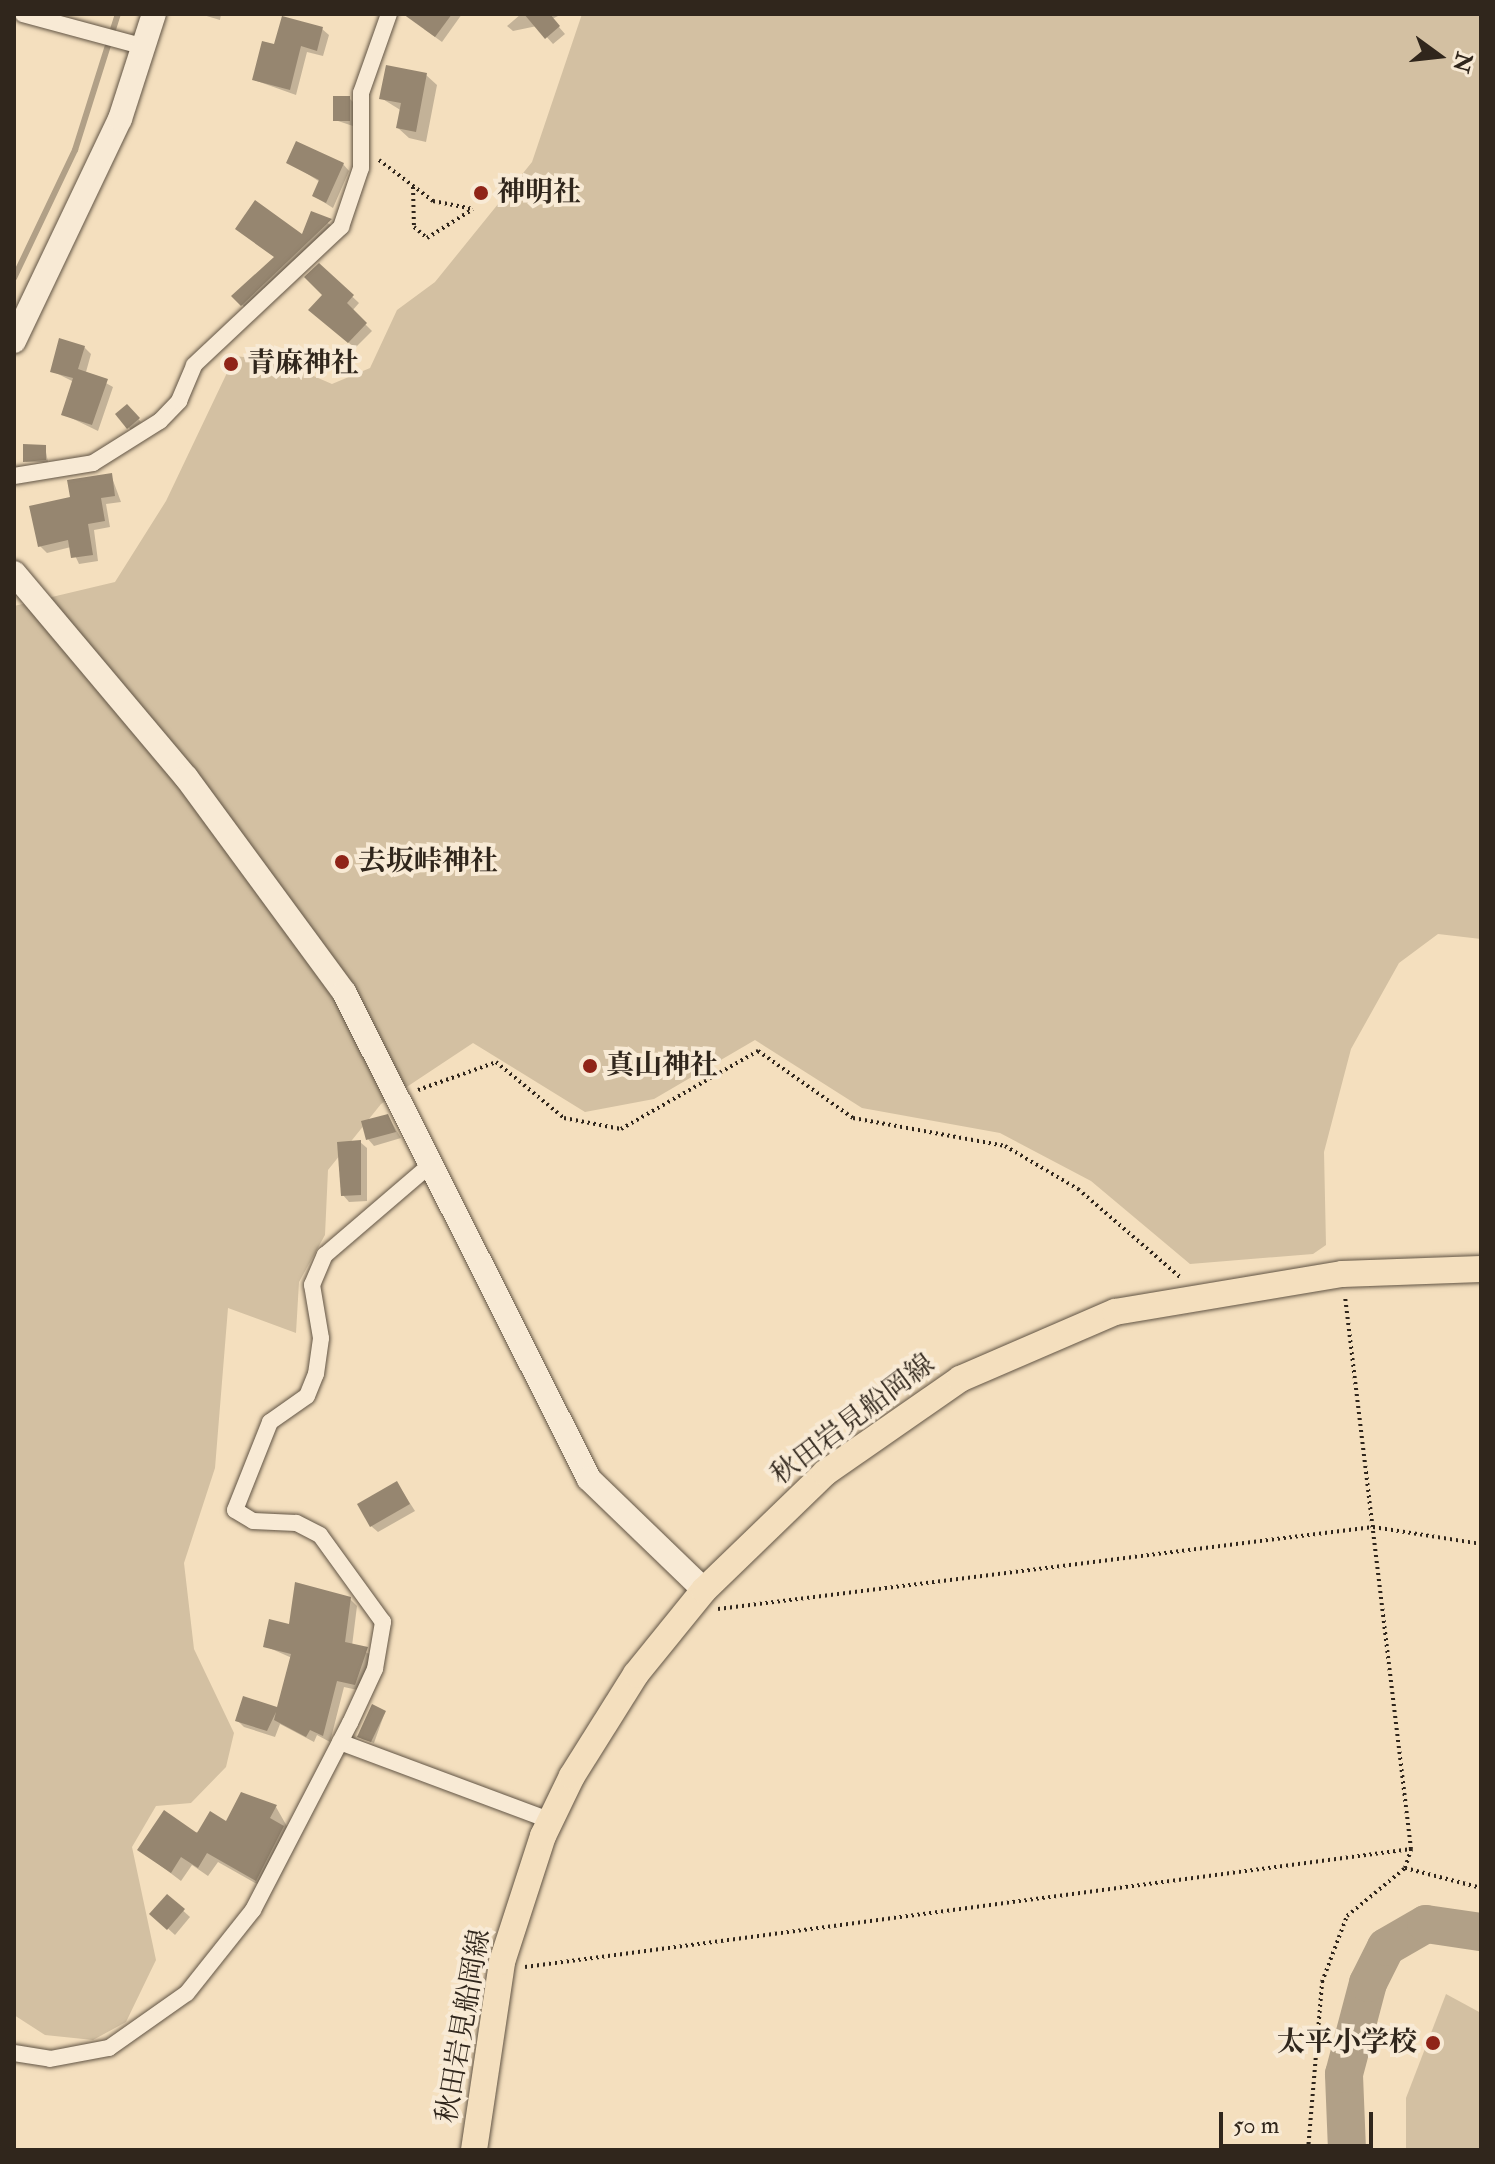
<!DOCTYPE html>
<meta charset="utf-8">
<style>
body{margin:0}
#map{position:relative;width:1495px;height:2164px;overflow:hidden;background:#f4dfbe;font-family:"IM FELL Double Pica","Noto Serif JP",serif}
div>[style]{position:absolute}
.green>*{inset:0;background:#d3c0a2}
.shadow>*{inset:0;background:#0003}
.stream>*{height:6px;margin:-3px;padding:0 3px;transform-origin:3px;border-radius:3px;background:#b1a087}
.river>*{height:38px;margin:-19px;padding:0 19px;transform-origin:19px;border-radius:19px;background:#b1a087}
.building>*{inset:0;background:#968670}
.path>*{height:4px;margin-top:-2px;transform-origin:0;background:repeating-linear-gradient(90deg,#30261c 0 2px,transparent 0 6px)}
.roads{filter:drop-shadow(0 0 2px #615444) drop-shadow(0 0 2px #615444)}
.street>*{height:16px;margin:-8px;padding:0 8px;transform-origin:8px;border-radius:8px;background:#f8ead5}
.secondary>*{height:24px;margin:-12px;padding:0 12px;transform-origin:12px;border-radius:12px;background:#f8ead5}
.primary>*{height:26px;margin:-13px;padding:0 13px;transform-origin:13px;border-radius:13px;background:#f4dfbe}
.dots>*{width:22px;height:22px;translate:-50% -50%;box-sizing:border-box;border:4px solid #f8ead5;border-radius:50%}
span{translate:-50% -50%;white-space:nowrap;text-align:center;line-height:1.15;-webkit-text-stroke:8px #f8ead5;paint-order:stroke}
.poi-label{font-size:28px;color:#30261c;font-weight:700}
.left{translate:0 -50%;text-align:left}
.right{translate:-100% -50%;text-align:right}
.street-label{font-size:28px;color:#30261c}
.frame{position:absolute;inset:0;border:16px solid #30261c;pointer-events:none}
.north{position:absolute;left:1399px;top:16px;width:80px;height:80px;-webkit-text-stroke:6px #f8ead5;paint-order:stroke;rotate:105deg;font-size:22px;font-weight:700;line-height:32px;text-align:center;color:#30261c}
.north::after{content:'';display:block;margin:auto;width:28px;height:36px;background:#30261c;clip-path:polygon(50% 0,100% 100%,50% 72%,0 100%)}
.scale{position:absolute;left:1219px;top:2112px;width:154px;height:36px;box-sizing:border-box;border:4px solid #30261c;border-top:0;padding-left:10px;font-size:24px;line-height:28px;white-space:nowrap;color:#30261c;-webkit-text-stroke:6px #f8ead5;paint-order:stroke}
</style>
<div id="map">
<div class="green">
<div style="clip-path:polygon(582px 14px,1481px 14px,1481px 939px,1438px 934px,1399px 963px,1351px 1049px,1324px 1152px,1326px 1245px,1313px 1254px,1190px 1264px,1091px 1181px,1000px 1133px,862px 1108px,755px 1040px,654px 1099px,585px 1112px,473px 1043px,381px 1104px,328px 1170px,325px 1235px,299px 1282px,296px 1333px,228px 1308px,215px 1468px,184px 1563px,194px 1649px,234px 1733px,226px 1767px,191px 1803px,156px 1806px,132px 1847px,156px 1960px,126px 2022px,93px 2040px,45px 2035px,14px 2015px,14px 606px,115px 582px,166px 501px,235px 356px,279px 361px,332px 384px,370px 368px,397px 310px,435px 282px,532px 162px)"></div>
<div style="clip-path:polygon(1446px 1994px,1481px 2013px,1481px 2150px,1406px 2150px,1406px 2098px)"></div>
</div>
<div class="shadow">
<div style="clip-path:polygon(200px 14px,221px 14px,220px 20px)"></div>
<div style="clip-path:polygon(424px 14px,462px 14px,442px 42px,424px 29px)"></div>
<div style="clip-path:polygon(521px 14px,562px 14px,552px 19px,565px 34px,553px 44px,537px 26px,513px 31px,507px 26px)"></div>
<div style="clip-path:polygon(322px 29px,329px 35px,323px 56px,307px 52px,296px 95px,254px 80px,275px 46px)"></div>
<div style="clip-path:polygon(426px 75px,437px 85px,426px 142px,409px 138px,398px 128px,402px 111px,381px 98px)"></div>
<div style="clip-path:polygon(349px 98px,356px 105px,356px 127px,335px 120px)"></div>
<div style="clip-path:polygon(289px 162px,343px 164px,349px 171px,333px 208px,314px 196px,320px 182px)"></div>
<div style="clip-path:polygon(312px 214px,336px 228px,248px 311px,234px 296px,303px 238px)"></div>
<div style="clip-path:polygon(319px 265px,359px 303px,352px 311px,372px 331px,355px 348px,317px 316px,325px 295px)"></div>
<div style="clip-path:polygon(84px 347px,91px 354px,86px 372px,113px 387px,98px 431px,63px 414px,74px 382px,52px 371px)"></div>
<div style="clip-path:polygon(127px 406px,141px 422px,131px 430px,118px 415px)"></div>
<div style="clip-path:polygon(45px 447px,48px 462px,25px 462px)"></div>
<div style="clip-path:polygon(111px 475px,121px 502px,106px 504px,110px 527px,94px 530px,98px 561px,79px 564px,71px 547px,47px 553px,40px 546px,72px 499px)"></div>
<div style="clip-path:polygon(388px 1116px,401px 1138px,374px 1146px,368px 1139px)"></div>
<div style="clip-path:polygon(360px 1142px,367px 1148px,367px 1201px,349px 1202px,343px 1195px)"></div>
<div style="clip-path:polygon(397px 1483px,415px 1511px,378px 1532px,371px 1526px)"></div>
<div style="clip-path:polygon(350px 1599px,357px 1606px,352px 1646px,374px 1656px,362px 1691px,344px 1687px,330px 1742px,317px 1735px,314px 1742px,280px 1724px,275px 1737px,244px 1727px,237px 1720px,279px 1710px,292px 1658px,265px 1646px)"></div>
<div style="clip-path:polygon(385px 1712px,374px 1743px,362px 1739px,359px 1736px)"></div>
<div style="clip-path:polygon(276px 1807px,293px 1837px,266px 1889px,218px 1862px,208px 1876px,192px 1865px,181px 1881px,140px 1850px)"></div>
<div style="clip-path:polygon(167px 1896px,190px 1917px,175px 1935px,152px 1914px)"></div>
</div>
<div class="stream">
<div style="left:14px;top:278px;width:142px;rotate:-64.5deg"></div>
<div style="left:75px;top:150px;width:143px;rotate:-72.5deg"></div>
</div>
<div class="river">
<div style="left:1347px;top:2150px;width:76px;rotate:-92.3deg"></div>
<div style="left:1344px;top:2074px;width:94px;rotate:-75.2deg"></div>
<div style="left:1368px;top:1983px;width:40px;rotate:-63.4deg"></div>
<div style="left:1386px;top:1947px;width:46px;rotate:-29.9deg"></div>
<div style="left:1426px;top:1924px;width:56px;rotate:8.3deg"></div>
</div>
<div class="building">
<div style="clip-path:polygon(403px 14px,452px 14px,435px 37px)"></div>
<div style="clip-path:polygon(524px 14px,550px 14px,560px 26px,545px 39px)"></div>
<div style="clip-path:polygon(282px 16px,323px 27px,317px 51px,301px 46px,290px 90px,252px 80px,262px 41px,274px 44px)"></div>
<div style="clip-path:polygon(386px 65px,427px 73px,416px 132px,396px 128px,401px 103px,379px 99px)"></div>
<div style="clip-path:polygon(333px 96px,350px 96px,350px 121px,333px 121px)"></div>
<div style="clip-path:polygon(296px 141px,344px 163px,326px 203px,312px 196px,319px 180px,286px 163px)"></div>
<div style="clip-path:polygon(255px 200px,302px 234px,311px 211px,332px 219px,241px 306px,231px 296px,274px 257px,235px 229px)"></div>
<div style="clip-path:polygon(319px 263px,354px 295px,347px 303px,367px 323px,348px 343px,308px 310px,322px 295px,304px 277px)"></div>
<div style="clip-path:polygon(59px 338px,85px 346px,78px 369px,108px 379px,92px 425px,61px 415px,73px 378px,50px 372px)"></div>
<div style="clip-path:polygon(127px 404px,140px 418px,127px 429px,115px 414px)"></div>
<div style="clip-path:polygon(23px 444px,46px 445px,46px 460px,23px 462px)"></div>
<div style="clip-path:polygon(112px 473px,115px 496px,101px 498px,105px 521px,88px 524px,93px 555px,71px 558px,68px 540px,38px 547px,29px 506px,70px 497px,67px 480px)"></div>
<div style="clip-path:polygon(388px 1114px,396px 1132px,366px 1140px,361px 1121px)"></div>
<div style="clip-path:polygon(361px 1140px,361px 1195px,341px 1196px,337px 1142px)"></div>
<div style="clip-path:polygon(397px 1481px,410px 1504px,370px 1527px,357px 1504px)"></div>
<div style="clip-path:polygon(295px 1582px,351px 1597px,345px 1642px,368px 1647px,355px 1685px,337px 1681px,323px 1736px,310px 1730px,306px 1737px,274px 1720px,276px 1712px,267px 1731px,235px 1721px,243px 1696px,277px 1707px,291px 1654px,263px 1647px,269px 1619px,289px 1624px)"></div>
<div style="clip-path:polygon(372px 1704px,386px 1711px,371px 1742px,357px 1737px)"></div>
<div style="clip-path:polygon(241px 1792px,277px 1805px,270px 1818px,284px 1826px,256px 1881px,207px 1853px,198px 1868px,181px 1857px,171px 1873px,137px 1850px,164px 1810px,197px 1833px,210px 1811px,226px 1821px)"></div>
<div style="clip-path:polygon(167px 1894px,185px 1909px,167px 1930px,149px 1914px)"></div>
</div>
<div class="path">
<div style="left:379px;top:160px;width:68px;rotate:37.2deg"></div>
<div style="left:433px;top:201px;width:41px;rotate:11.3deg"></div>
<div style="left:413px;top:187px;width:40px;rotate:88.6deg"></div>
<div style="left:414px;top:227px;width:17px;rotate:40deg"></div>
<div style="left:427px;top:238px;width:54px;rotate:-32.2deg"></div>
<div style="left:418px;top:1090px;width:83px;rotate:-19.7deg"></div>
<div style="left:496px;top:1062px;width:88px;rotate:39.5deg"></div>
<div style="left:564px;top:1118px;width:58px;rotate:10.9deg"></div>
<div style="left:621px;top:1129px;width:158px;rotate:-29.7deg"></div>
<div style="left:758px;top:1051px;width:116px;rotate:35.2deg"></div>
<div style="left:853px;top:1118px;width:155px;rotate:10.4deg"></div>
<div style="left:1005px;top:1146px;width:85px;rotate:30.5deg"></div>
<div style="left:1078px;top:1189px;width:136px;rotate:40.8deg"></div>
<div style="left:718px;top:1609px;width:660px;rotate:-7.14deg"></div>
<div style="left:1373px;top:1527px;width:109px;rotate:8.9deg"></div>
<div style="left:1405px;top:1868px;width:79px;rotate:14.7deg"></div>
<div style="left:525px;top:1967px;width:894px;rotate:-7.59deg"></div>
<div style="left:1308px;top:2150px;width:169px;rotate:-85.2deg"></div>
<div style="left:1322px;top:1982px;width:71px;rotate:-69.3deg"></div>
<div style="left:1347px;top:1916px;width:75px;rotate:-39.6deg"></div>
<div style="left:1405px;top:1868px;width:20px;rotate:-72deg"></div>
<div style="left:1411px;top:1849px;width:557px;rotate:-96.81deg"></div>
</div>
<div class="roads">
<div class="street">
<div style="left:23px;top:14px;width:126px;rotate:15.1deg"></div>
<div style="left:14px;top:476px;width:80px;rotate:-9.3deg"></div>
<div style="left:93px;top:463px;width:79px;rotate:-32.1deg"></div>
<div style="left:160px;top:421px;width:28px;rotate:-46deg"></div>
<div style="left:179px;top:401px;width:39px;rotate:-67deg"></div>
<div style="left:194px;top:365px;width:202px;rotate:-43.2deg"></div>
<div style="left:341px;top:227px;width:62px;rotate:-71.3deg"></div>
<div style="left:361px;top:168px;width:75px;rotate:-90deg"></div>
<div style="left:361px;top:93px;width:84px;rotate:-70.5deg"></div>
<div style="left:340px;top:1742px;width:225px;rotate:20.5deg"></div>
<div style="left:14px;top:2053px;width:36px;rotate:9deg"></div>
<div style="left:50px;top:2059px;width:60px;rotate:-10.6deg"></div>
<div style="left:109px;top:2048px;width:95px;rotate:-35.2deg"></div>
<div style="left:187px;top:1993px;width:106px;rotate:-51.5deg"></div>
<div style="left:253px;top:1910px;width:211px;rotate:-62.6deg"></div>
<div style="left:350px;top:1723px;width:60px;rotate:-65.2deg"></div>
<div style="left:375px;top:1669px;width:48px;rotate:-80.3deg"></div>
<div style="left:383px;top:1622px;width:107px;rotate:-125.9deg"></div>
<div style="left:320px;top:1535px;width:27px;rotate:-153deg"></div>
<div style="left:296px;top:1523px;width:43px;rotate:-177.3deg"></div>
<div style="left:253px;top:1521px;width:21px;rotate:-149deg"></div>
<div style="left:235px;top:1510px;width:95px;rotate:-68.3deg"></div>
<div style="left:270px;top:1422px;width:45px;rotate:-35.1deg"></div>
<div style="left:307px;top:1396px;width:24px;rotate:-68deg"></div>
<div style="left:316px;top:1374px;width:36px;rotate:-82deg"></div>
<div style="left:321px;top:1338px;width:54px;rotate:-99.6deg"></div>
<div style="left:312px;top:1285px;width:33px;rotate:-67deg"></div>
<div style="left:325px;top:1255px;width:138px;rotate:-40.6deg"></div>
</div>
<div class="secondary">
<div style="left:14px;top:341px;width:246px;rotate:-64.5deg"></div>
<div style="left:120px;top:119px;width:110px;rotate:-72.1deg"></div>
<div style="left:14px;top:573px;width:267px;rotate:49.9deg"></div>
<div style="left:186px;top:777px;width:267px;rotate:53.7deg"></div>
<div style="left:344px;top:992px;width:545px;rotate:63.29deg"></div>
<div style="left:589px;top:1479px;width:160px;rotate:44deg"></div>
</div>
<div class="primary">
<div style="left:474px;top:2150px;width:190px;rotate:-81.5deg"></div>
<div style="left:502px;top:1962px;width:133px;rotate:-72deg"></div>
<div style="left:543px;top:1836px;width:67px;rotate:-64.2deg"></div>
<div style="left:572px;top:1776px;width:120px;rotate:-57.9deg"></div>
<div style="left:636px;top:1674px;width:108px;rotate:-51deg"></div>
<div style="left:704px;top:1590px;width:168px;rotate:-44deg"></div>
<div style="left:825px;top:1473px;width:165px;rotate:-34.8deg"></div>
<div style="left:960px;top:1379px;width:169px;rotate:-23.4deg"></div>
<div style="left:1115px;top:1312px;width:230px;rotate:-9.5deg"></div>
<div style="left:1342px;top:1274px;width:139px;rotate:-2.1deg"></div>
</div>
</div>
<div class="dots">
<div style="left:481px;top:193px;background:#8f2418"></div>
<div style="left:231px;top:364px;background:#8f2418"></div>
<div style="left:342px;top:862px;background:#8f2418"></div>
<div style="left:590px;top:1066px;background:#8f2418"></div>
<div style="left:1433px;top:2043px;background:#8f2418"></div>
</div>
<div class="poi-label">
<span class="left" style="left:497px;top:193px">神明社</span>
<span class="left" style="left:247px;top:364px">青麻神社</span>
<span class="left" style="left:358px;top:862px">去坂峠神社</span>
<span class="left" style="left:606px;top:1066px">真山神社</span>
<span class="right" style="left:1417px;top:2043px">太平小学校</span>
</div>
<div class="street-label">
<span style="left:853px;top:1420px;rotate:-37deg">秋田岩見船岡線</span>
<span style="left:464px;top:2026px;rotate:-80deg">秋田岩見船岡線</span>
</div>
<div class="frame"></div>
<div class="north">N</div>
<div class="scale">50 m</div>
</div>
